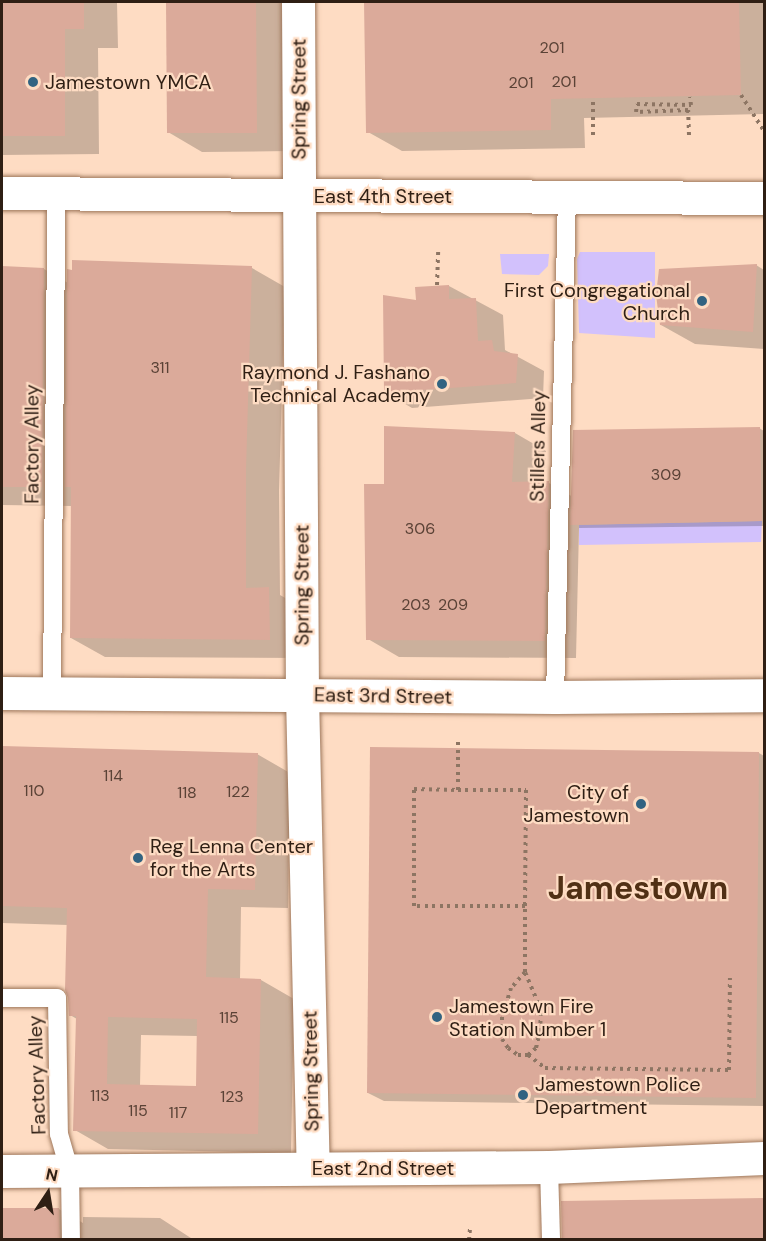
<!DOCTYPE html>
<style>
body{margin:0}
#map{position:relative;width:766px;height:1241px;overflow:hidden;background:#fedcc3;font-family:"DM Sans",sans-serif}
div>[style]{position:absolute}
.green>*{inset:0;background:#d2c1fc}
.shadow>*{inset:0;background:#0003}
.building>*{inset:0;background:#dbaa9a}
.path>*{height:4px;margin-top:-2px;transform-origin:0;background:repeating-linear-gradient(90deg,#8d7563 0 3px,transparent 0 7.5px)}
.roads{filter:drop-shadow(0 0 2px #9e775b) drop-shadow(0 0 2px #9e775b)}
.lane>*{height:18px;margin:-9px;padding:0 9px;transform-origin:9px;border-radius:9px;background:#fff}
.street>*{height:33px;margin:-16.5px;padding:0 16.5px;transform-origin:16.5px;border-radius:16.5px;background:#fff}
.dots>*{width:16px;height:16px;translate:-50% -50%;box-sizing:border-box;border:3px solid #fedcc3;border-radius:50%}
span{translate:-50% -50%;white-space:nowrap;text-align:center;line-height:1.15;-webkit-text-stroke:4.5px #fedcc3;paint-order:stroke}
.number-label{font-size:16px;color:#5a4236}
.number-label span{-webkit-text-stroke-width:0}
.poi-label{font-size:20px;color:#2f1f14}
.left{translate:0 -50%;text-align:left}
.right{translate:-100% -50%;text-align:right}
.street-label{font-size:20px;color:#2f1f14}
.town-label{font-size:32px;color:#513015;font-weight:700}
.frame{position:absolute;inset:0;border:3px solid #2f1f14;pointer-events:none}
.north{position:absolute;left:18px;top:1163px;width:60px;height:60px;-webkit-text-stroke:4px #fedcc3;paint-order:stroke;rotate:12deg;font-size:16px;font-weight:700;line-height:24px;text-align:center;color:#2f1f14}
.north::after{content:'';display:block;margin:auto;width:21px;height:27px;background:#2f1f14;clip-path:polygon(50% 0,100% 100%,50% 72%,0 100%)}
</style>
<div id="map">
<div class="green">
<div style="clip-path:polygon(580px 252px,655px 252px,655px 338px,579px 333px,577px 259px)"></div>
<div style="clip-path:polygon(500px 254px,549px 254px,548px 266px,539px 275px,502px 274px)"></div>
<div style="clip-path:polygon(762px 521px,761px 542px,579px 545px,579px 525px)"></div>
</div>
<div class="shadow">
<div style="clip-path:polygon(2px 2px,117px 2px,118px 48px,98px 48px,99px 154px,2px 155px)"></div>
<div style="clip-path:polygon(167px 2px,289px 2px,290px 151px,202px 152px,168px 132px)"></div>
<div style="clip-path:polygon(366px 2px,764px 2px,764px 114px,584px 118px,585px 148px,402px 151px,368px 132px)"></div>
<div style="clip-path:polygon(756px 265px,764px 270px,764px 349px,695px 344px,661px 325px)"></div>
<div style="clip-path:polygon(2px 267px,44px 269px,68px 283px,252px 268px,285px 287px,279px 490px,280px 595px,303px 608px,303px 658px,105px 657px,71px 638px,72px 506px,2px 505px)"></div>
<div style="clip-path:polygon(449px 286px,503px 315px,505px 350px,544px 371px,543px 398px,412px 408px,385px 392px,417px 302px,417px 288px)"></div>
<div style="clip-path:polygon(385px 428px,515px 433px,546px 451px,544px 483px,549px 483px,573px 497px,759px 428px,764px 431px,764px 526px,579px 528px,576px 658px,399px 657px,368px 639px,385px 485px)"></div>
<div style="clip-path:polygon(evenodd,2px 748px,257px 754px,290px 773px,288px 908px,241px 907px,240px 980px,261px 980px,294px 999px,291px 1153px,108px 1149px,75px 1130px,77px 1019px,70px 1015px,68px 925px,2px 923px,2px 748px,141px 1035px,198px 1036px,198px 1087px,140px 1086px,141px 1035px)"></div>
<div style="clip-path:polygon(759px 753px,764px 756px,764px 1106px,384px 1101px,368px 1093px)"></div>
<div style="clip-path:polygon(764px 1200px,764px 1240px,563px 1240px,563px 1202px)"></div>
<div style="clip-path:polygon(59px 1209px,83px 1223px,83px 1217px,160px 1218px,194px 1240px,2px 1240px,2px 1210px)"></div>
</div>
<div class="building">
<div style="clip-path:polygon(2px 2px,84px 2px,84px 29px,65px 29px,65px 136px,2px 136px)"></div>
<div style="clip-path:polygon(166px 2px,256px 2px,257px 133px,167px 133px)"></div>
<div style="clip-path:polygon(364px 2px,739px 2px,741px 95px,551px 99px,551px 130px,366px 133px)"></div>
<div style="clip-path:polygon(72px 260px,252px 266px,246px 469px,246px 588px,269px 587px,270px 640px,70px 638px,71px 487px,65px 487px,67px 269px,72px 270px)"></div>
<div style="clip-path:polygon(757px 264px,753px 332px,660px 325px,656px 295px,659px 269px)"></div>
<div style="clip-path:polygon(2px 266px,44px 268px,42px 487px,2px 487px)"></div>
<div style="clip-path:polygon(449px 285px,449px 299px,476px 298px,478px 341px,492px 340px,494px 351px,518px 354px,516px 383px,384px 393px,383px 295px,416px 300px,415px 287px)"></div>
<div style="clip-path:polygon(384px 426px,515px 432px,512px 482px,549px 481px,545px 641px,366px 640px,364px 484px,384px 484px)"></div>
<div style="clip-path:polygon(760px 427px,762px 521px,570px 525px,573px 430px)"></div>
<div style="clip-path:polygon(evenodd,2px 746px,258px 753px,255px 890px,208px 889px,206px 977px,261px 979px,258px 1134px,73px 1131px,76px 1016px,69px 1016px,68px 998px,65px 990px,67px 908px,2px 906px,2px 746px,108px 1017px,197px 1019px,196px 1086px,107px 1084px,108px 1017px)"></div>
<div style="clip-path:polygon(370px 747px,759px 752px,756px 1098px,367px 1093px)"></div>
<div style="clip-path:polygon(765px 1198px,765px 1239px,562px 1239px,561px 1201px)"></div>
<div style="clip-path:polygon(2px 1208px,59px 1208px,60px 1239px,2px 1239px)"></div>
</div>
<div class="path">
<div style="left:741px;top:95px;width:43px;rotate:57.4deg"></div>
<div style="left:593px;top:102px;width:34px;rotate:90deg"></div>
<div style="left:689px;top:135px;width:25px;rotate:-92deg"></div>
<div style="left:688px;top:110px;width:52px;rotate:177.8deg"></div>
<div style="left:636px;top:112px;width:8px;rotate:-83deg"></div>
<div style="left:637px;top:104px;width:54px;rotate:1.1deg"></div>
<div style="left:691px;top:105px;width:8px;rotate:-97deg"></div>
<div style="left:437px;top:285px;width:33px;rotate:-88deg"></div>
<div style="left:458px;top:790px;width:68px"></div>
<div style="left:526px;top:790px;width:116px;rotate:90.5deg"></div>
<div style="left:525px;top:906px;width:111px;rotate:180deg"></div>
<div style="left:414px;top:906px;width:117px;rotate:-90deg"></div>
<div style="left:414px;top:789px;width:44px;rotate:1.3deg"></div>
<div style="left:458px;top:790px;width:50px;rotate:-90deg"></div>
<div style="left:525px;top:972px;width:21px;rotate:131deg"></div>
<div style="left:511px;top:988px;width:30px;rotate:107deg"></div>
<div style="left:502px;top:1017px;width:22px;rotate:90deg"></div>
<div style="left:502px;top:1039px;width:11px;rotate:56deg"></div>
<div style="left:508px;top:1048px;width:12px;rotate:35deg"></div>
<div style="left:518px;top:1055px;width:10px"></div>
<div style="left:528px;top:1055px;width:11px;rotate:-41deg"></div>
<div style="left:536px;top:1048px;width:17px;rotate:-77deg"></div>
<div style="left:540px;top:1031px;width:21px;rotate:-87deg"></div>
<div style="left:541px;top:1010px;width:41px;rotate:-112.8deg"></div>
<div style="left:525px;top:972px;width:66px;rotate:-90deg"></div>
<div style="left:528px;top:1055px;width:21px;rotate:37deg"></div>
<div style="left:545px;top:1068px;width:184px;rotate:0.6deg"></div>
<div style="left:729px;top:1070px;width:92px;rotate:-89.4deg"></div>
<div style="left:469px;top:1240px;width:11px;rotate:-85deg"></div>
</div>
<div class="roads">
<div class="lane">
<div style="left:52px;top:693px;width:499px;rotate:-89.5deg"></div>
<div style="left:555px;top:697px;width:501px;rotate:-88.63deg"></div>
<div style="left:2px;top:998px;width:55px"></div>
<div style="left:57px;top:998px;width:136px;rotate:89.2deg"></div>
<div style="left:59px;top:1134px;width:40px;rotate:74deg"></div>
<div style="left:70px;top:1172px;width:68px;rotate:89.2deg"></div>
<div style="left:549px;top:1167px;width:73px;rotate:88.4deg"></div>
</div>
<div class="street">
<div style="left:298px;top:2px;width:693px;rotate:89.67deg"></div>
<div style="left:302px;top:695px;width:473px;rotate:88.7deg"></div>
<div style="left:2px;top:193px;width:762px;rotate:0.38deg"></div>
<div style="left:2px;top:693px;width:553px;rotate:0.41deg"></div>
<div style="left:555px;top:697px;width:209px;rotate:-0.5deg"></div>
<div style="left:2px;top:1171px;width:547px;rotate:-0.42deg"></div>
<div style="left:549px;top:1167px;width:215px;rotate:-2.4deg"></div>
</div>
</div>
<div class="dots">
<div style="left:33px;top:82px;background:#326381"></div>
<div style="left:702px;top:301px;background:#326381"></div>
<div style="left:442px;top:384px;background:#326381"></div>
<div style="left:641px;top:804px;background:#326381"></div>
<div style="left:138px;top:858px;background:#326381"></div>
<div style="left:437px;top:1017px;background:#326381"></div>
<div style="left:523px;top:1095px;background:#326381"></div>
</div>
<div class="number-label">
<span style="left:552px;top:48px">201</span>
<span style="left:564px;top:82px">201</span>
<span style="left:521px;top:83px">201</span>
<span style="left:160px;top:368px">311</span>
<span style="left:666px;top:475px">309</span>
<span style="left:420px;top:529px">306</span>
<span style="left:416px;top:605px">203</span>
<span style="left:453px;top:605px">209</span>
<span style="left:113px;top:776px">114</span>
<span style="left:34px;top:791px">110</span>
<span style="left:238px;top:792px">122</span>
<span style="left:187px;top:793px">118</span>
<span style="left:229px;top:1018px">115</span>
<span style="left:100px;top:1096px">113</span>
<span style="left:232px;top:1097px">123</span>
<span style="left:138px;top:1111px">115</span>
<span style="left:178px;top:1113px">117</span>
</div>
<div class="poi-label">
<span class="left" style="left:45px;top:82px">Jamestown YMCA</span>
<span class="right" style="left:690px;top:302px">First Congregational<br>Church</span>
<span class="right" style="left:430px;top:384px">Raymond J. Fashano<br>Technical Academy</span>
<span class="right" style="left:629px;top:804px">City of<br>Jamestown</span>
<span class="left" style="left:150px;top:858px">Reg Lenna Center<br>for the Arts</span>
<span class="left" style="left:449px;top:1018px">Jamestown Fire<br>Station Number 1</span>
<span class="left" style="left:535px;top:1096px">Jamestown Police<br>Department</span>
</div>
<div class="street-label">
<span style="left:299px;top:99px;rotate:-90deg">Spring Street</span>
<span style="left:383px;top:196px">East 4th Street</span>
<span style="left:32px;top:444px;rotate:-90deg">Factory Alley</span>
<span style="left:538px;top:446px;rotate:-89deg">Stillers Alley</span>
<span style="left:302px;top:585px;rotate:-90deg">Spring Street</span>
<span style="left:383px;top:696px;rotate:1deg">East 3rd Street</span>
<span style="left:311px;top:1071px;rotate:-91deg">Spring Street</span>
<span style="left:37px;top:1075px;rotate:-92deg">Factory Alley</span>
<span style="left:383px;top:1168px">East 2nd Street</span>
</div>
<div class="town-label">
<span style="left:638px;top:888px">Jamestown</span>
</div>
<div class="frame"></div>
<div class="north">N</div>
</div>
